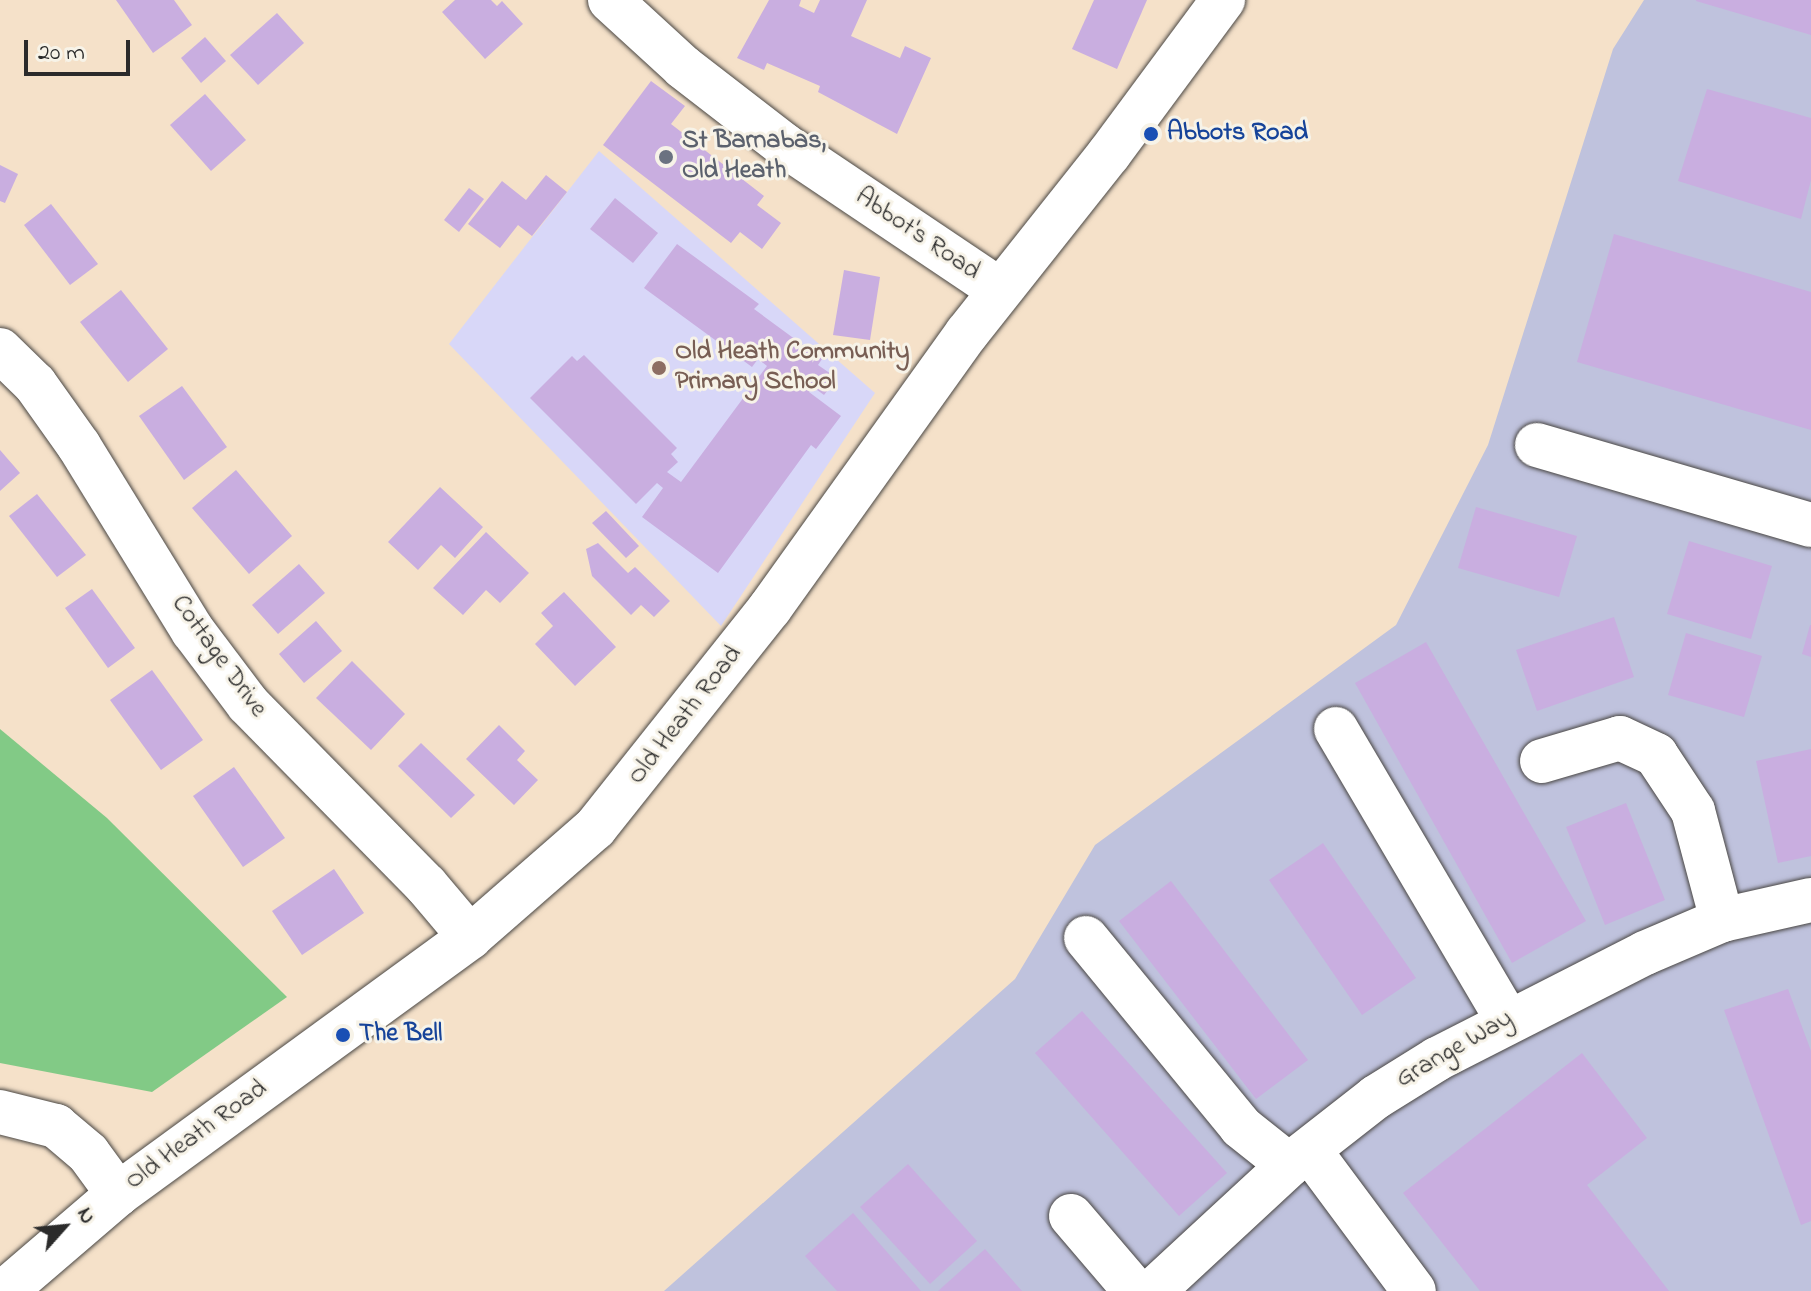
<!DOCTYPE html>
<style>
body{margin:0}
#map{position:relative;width:1811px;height:1291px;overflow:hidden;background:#f5e1c9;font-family:"Indie Flower",sans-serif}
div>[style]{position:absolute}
.built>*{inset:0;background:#d8d7f8}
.industrial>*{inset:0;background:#bfc2dd}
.green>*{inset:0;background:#82ca86}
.building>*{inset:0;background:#c9aee0}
.roads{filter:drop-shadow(0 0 2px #494643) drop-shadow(0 0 2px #494643)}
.minor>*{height:44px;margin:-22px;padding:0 22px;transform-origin:22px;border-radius:22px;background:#fff}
.dots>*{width:22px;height:22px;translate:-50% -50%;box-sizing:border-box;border:4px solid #f7f3e8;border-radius:50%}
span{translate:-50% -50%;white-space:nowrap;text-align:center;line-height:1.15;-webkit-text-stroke:6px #f7f3e8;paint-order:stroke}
.transit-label{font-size:26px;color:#164399;font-weight:700}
.left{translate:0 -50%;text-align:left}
.worship-label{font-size:26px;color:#5b616d;font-weight:700}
.street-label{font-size:26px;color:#2b2b2b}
.education-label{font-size:26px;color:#785e54;font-weight:700}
.north{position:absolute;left:24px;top:1187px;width:80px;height:80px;-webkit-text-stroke:6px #f7f3e8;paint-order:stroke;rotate:63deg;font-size:22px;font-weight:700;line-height:32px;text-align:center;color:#2b2b2b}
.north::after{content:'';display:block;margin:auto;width:28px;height:36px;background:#2b2b2b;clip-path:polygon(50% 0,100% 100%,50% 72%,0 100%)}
.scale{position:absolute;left:24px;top:40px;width:106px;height:36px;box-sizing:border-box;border:4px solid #2b2b2b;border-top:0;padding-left:10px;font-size:24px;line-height:28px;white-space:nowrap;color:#2b2b2b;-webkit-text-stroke:6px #f7f3e8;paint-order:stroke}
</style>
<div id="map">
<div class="built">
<div style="clip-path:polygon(599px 151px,875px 393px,721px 626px,449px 344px)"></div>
</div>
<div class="industrial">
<div style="clip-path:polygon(1644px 0,1811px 0,1811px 1291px,664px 1291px,1015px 979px,1095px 845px,1396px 625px,1488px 445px,1613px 49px)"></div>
</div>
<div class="green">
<div style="clip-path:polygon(0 729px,107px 818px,287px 997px,152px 1092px,0 1063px)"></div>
</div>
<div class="building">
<div style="clip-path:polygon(116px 0,174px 0,192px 25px,153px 53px)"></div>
<div style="clip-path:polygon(455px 0,491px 0,497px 6px,502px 1px,523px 24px,485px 59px,442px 12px)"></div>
<div style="clip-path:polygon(769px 0,801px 0,799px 6px,814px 13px,820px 0,867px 0,851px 36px,900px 58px,905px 46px,931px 58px,897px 134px,818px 92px,820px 86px,767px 63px,764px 70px,737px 58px)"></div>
<div style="clip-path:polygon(1094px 0,1147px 0,1117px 69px,1072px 49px)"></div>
<div style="clip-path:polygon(1696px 0,1811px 0,1811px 35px,1696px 1px)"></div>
<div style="clip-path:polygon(277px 13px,304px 43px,258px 85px,230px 55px)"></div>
<div style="clip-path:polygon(205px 37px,226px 61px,201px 83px,181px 58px)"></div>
<div style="clip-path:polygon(651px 81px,685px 106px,671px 124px,764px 196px,757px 205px,781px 223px,762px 249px,740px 232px,731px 243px,603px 145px)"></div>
<div style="clip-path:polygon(1707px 89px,1811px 118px,1811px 180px,1801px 219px,1678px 181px)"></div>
<div style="clip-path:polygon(205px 94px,246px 140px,211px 171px,170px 125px)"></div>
<div style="clip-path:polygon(0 165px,18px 174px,5px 203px,0 201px)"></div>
<div style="clip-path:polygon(546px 175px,567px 192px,532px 236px,518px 225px,500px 248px,468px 224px,502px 181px,526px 200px)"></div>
<div style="clip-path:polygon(469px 188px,484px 199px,459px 232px,444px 220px)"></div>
<div style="clip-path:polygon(615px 198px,658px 233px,633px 263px,590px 229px)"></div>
<div style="clip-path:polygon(51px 204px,98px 264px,70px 285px,24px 225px)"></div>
<div style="clip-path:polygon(1614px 234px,1811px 292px,1811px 430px,1577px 362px)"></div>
<div style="clip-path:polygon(677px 244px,759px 304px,754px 309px,822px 359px,818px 365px,837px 378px,824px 395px,813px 387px,809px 392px,841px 416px,816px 449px,811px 445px,718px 573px,642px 517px,663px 488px,657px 483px,636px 504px,530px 398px,572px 356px,577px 361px,584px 355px,677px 448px,671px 454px,678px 462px,667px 472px,681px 482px,767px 366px,758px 359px,752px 367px,644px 288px)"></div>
<div style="clip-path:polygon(844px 270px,880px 277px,870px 340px,833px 335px)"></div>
<div style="clip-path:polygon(121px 290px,168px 349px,128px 382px,80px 322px)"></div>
<div style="clip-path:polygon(182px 386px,227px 447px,184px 480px,139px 416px)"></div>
<div style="clip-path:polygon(0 450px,20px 473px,0 491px)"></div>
<div style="clip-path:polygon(236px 470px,292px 536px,249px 574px,192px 508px)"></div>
<div style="clip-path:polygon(440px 487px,483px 527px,455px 558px,441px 545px,418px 570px,388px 542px)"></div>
<div style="clip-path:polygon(37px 494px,86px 555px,57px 577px,9px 516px)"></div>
<div style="clip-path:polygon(1476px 507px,1577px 536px,1559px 597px,1458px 568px)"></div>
<div style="clip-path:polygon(606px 511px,639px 546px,626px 558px,592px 523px)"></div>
<div style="clip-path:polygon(486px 532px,529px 573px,500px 603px,486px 590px,463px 615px,433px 588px)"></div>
<div style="clip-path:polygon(1689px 541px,1772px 566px,1751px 639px,1667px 614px)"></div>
<div style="clip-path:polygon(598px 543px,628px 573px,635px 567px,670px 601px,654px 617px,641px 605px,631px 615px,592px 576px,586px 549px)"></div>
<div style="clip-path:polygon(299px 564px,325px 593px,278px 634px,252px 605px)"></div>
<div style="clip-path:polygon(92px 589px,135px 648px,108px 668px,65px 608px)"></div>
<div style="clip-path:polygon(564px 592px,616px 647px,575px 686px,535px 644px,553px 626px,541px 613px)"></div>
<div style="clip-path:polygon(1614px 617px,1634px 677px,1537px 711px,1516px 650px)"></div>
<div style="clip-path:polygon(316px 621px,342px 651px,304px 683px,279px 654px)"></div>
<div style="clip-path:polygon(1810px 625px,1811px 625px,1811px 657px,1802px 654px)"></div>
<div style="clip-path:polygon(1686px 633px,1762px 656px,1744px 717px,1668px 695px)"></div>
<div style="clip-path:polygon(1426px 642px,1586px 921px,1512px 963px,1355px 683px)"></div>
<div style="clip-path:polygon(352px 661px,405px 714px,371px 750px,316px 698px)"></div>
<div style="clip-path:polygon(152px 670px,203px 740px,161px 770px,110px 700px)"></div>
<div style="clip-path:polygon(499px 725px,525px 751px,517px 760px,538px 780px,514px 805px,466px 759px)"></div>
<div style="clip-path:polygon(421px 743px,475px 795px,451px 818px,398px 766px)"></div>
<div style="clip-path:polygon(1811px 749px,1811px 856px,1778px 863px,1756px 761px)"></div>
<div style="clip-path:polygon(234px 767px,285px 838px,243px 867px,193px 796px)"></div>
<div style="clip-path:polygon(1626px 803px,1665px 900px,1605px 925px,1566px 827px)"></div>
<div style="clip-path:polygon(1323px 843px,1416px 978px,1362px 1015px,1269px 880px)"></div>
<div style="clip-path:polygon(334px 869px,364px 913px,302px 955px,272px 911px)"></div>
<div style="clip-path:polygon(1171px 881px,1308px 1060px,1256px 1099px,1119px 921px)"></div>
<div style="clip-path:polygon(1788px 989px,1811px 1051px,1811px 1221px,1801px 1225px,1724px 1010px)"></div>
<div style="clip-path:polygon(1082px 1011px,1227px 1173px,1179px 1216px,1035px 1053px)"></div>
<div style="clip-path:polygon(1582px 1053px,1647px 1138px,1587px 1185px,1669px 1291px,1480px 1291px,1403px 1193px)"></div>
<div style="clip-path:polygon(908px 1164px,977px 1241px,930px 1284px,860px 1207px)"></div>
<div style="clip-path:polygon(853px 1213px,921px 1291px,837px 1291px,805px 1256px)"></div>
<div style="clip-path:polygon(985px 1249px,1022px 1291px,938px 1291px)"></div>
</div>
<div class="roads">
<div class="minor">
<div style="left:610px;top:0;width:99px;rotate:42.5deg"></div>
<div style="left:683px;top:67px;width:128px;rotate:37.7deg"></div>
<div style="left:784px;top:145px;width:260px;rotate:33.9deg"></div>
<div style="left:0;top:350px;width:49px;rotate:44.2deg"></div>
<div style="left:35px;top:384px;width:76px;rotate:54.6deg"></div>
<div style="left:79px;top:446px;width:217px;rotate:58.4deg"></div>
<div style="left:193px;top:631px;width:91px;rotate:53deg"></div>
<div style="left:248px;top:704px;width:254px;rotate:45.5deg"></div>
<div style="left:426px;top:885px;width:68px;rotate:49.8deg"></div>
<div style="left:1537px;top:445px;width:285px;rotate:16.3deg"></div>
<div style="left:1336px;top:729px;width:337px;rotate:59.5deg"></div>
<div style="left:1542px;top:761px;width:81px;rotate:-16.4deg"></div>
<div style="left:1620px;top:738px;width:40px;rotate:25deg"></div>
<div style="left:1656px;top:755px;width:67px;rotate:56.5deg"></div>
<div style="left:1693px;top:811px;width:113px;rotate:75.1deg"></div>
<div style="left:1086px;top:938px;width:244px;rotate:50.6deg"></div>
<div style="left:1241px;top:1127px;width:61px;rotate:38.4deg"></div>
<div style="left:0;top:1112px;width:58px;rotate:14deg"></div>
<div style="left:56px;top:1126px;width:42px;rotate:40.2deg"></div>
<div style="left:88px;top:1153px;width:51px;rotate:53.8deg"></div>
<div style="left:1310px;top:1151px;width:174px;rotate:53.4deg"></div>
<div style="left:1071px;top:1216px;width:99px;rotate:49.5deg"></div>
<div style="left:5px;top:1291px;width:149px;rotate:-40.6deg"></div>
<div style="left:118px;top:1194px;width:436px;rotate:-36.1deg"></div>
<div style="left:470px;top:937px;width:166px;rotate:-41.1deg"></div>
<div style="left:595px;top:828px;width:281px;rotate:-51.5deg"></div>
<div style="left:770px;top:608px;width:338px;rotate:-54.4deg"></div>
<div style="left:967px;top:333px;width:228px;rotate:-51.6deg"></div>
<div style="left:1109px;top:154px;width:192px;rotate:-53.5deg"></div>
<div style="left:1153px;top:1291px;width:185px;rotate:-42.8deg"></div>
<div style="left:1289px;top:1165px;width:110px;rotate:-38deg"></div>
<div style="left:1376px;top:1097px;width:72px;rotate:-31.9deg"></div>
<div style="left:1437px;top:1059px;width:233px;rotate:-27deg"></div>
<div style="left:1645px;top:953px;width:84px;rotate:-23.2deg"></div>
<div style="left:1722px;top:920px;width:91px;rotate:-12.7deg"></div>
</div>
</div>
<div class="dots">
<div style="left:1151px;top:134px;background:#1a4fb4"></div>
<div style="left:666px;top:157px;background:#6b7280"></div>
<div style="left:659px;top:368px;background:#8d6e63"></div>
<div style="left:343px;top:1035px;background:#1a4fb4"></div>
</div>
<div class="transit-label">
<span class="left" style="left:1167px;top:134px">Abbots Road</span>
<span class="left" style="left:359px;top:1035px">The Bell</span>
</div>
<div class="worship-label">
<span class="left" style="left:682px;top:157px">St Barnabas,<br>Old Heath</span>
</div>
<div class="street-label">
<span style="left:917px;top:235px;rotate:34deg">Abbot's Road</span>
<span style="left:218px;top:657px;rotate:54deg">Cottage Drive</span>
<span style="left:686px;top:716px;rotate:-52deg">Old Heath Road</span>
<span style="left:1455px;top:1050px;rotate:-30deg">Grange Way</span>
<span style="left:197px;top:1136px;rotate:-36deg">Old Heath Road</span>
</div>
<div class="education-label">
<span class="left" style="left:675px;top:368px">Old Heath Community<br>Primary School</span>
</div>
<div class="north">N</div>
<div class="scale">20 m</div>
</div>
